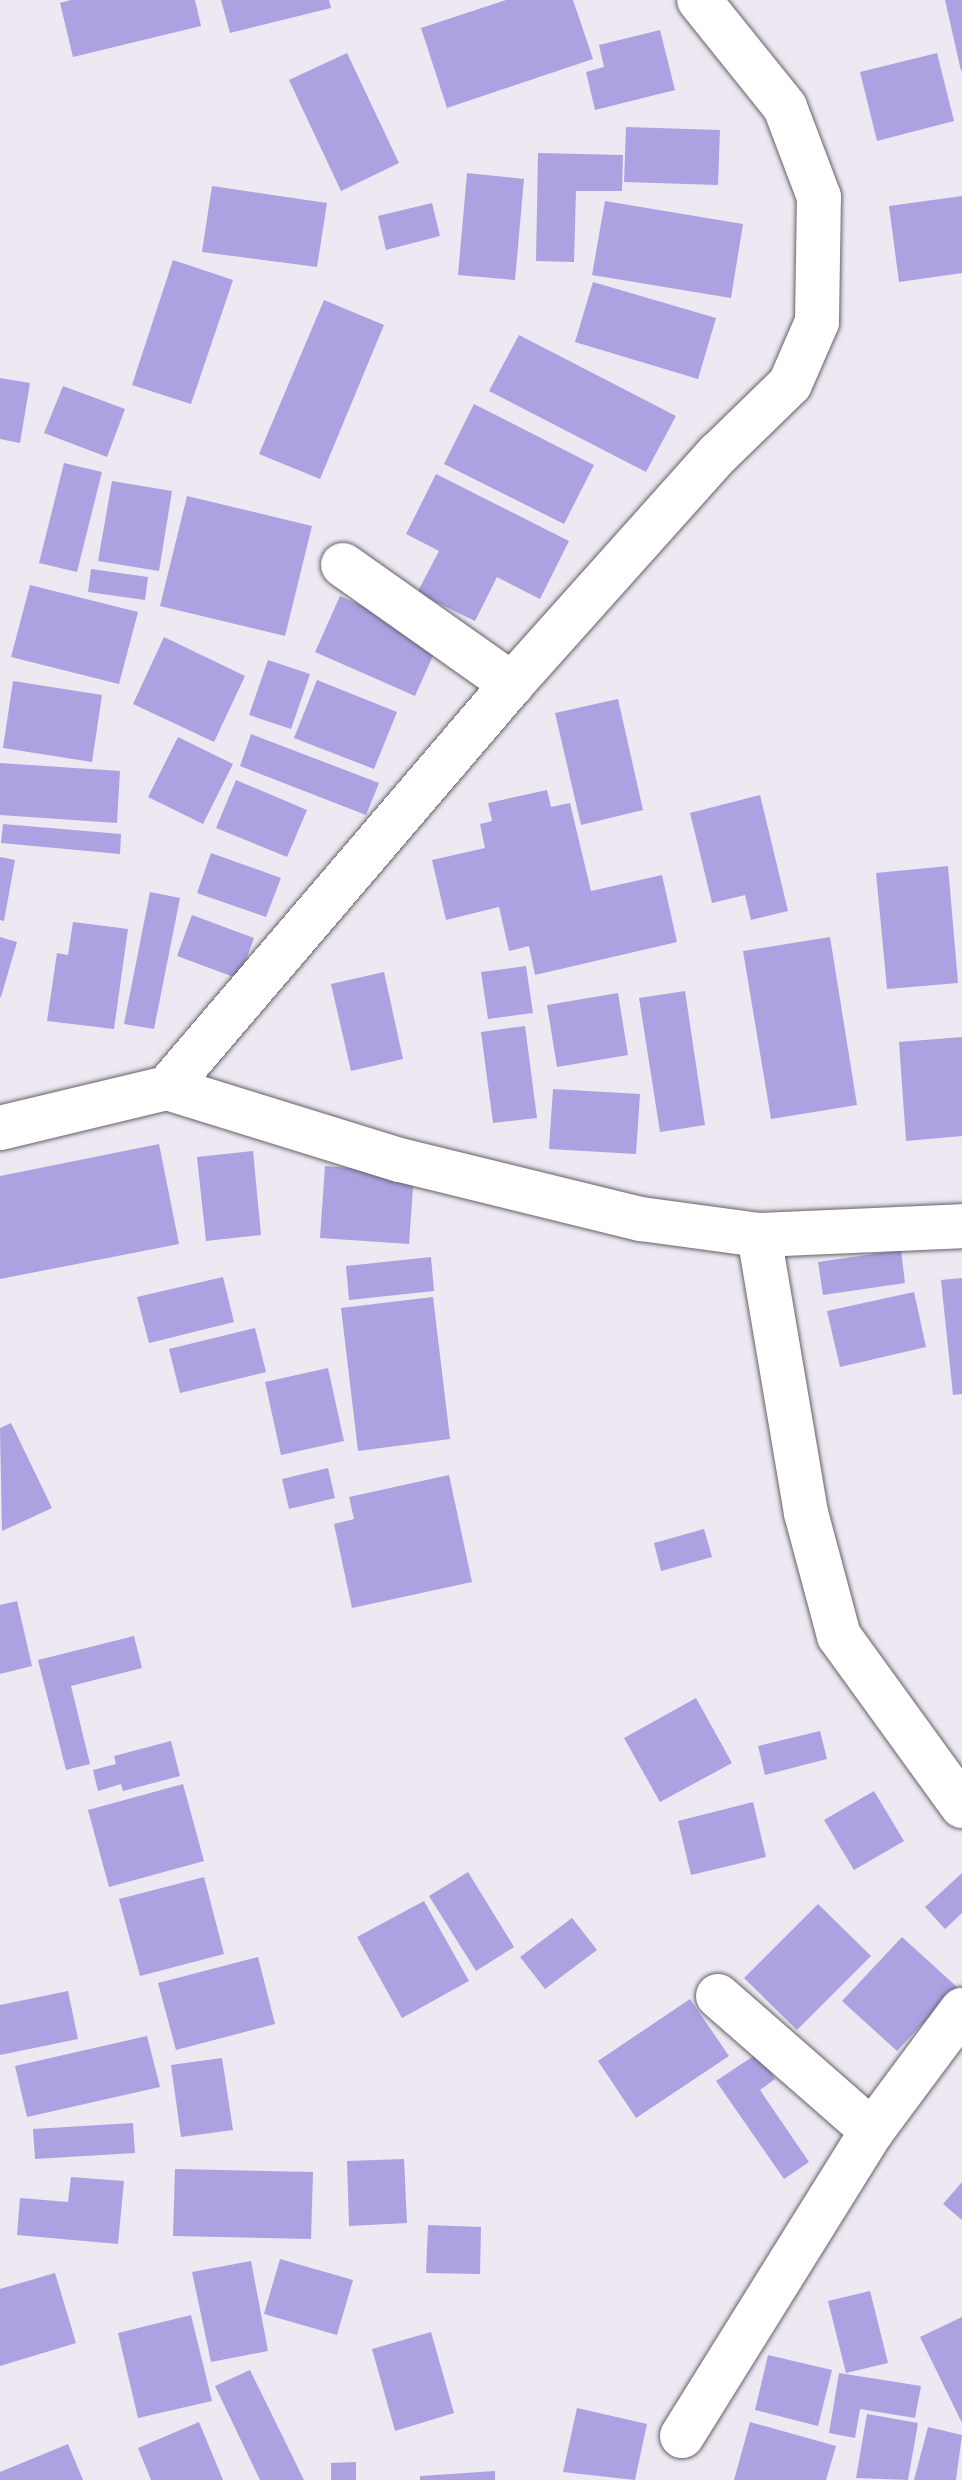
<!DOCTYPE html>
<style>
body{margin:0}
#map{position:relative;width:962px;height:2480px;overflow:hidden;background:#ede8f1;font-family:"Titillium Web",sans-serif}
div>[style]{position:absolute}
.building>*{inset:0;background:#aca2e2}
.roads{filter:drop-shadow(0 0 2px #666169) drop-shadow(0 0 2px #666169)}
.street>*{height:44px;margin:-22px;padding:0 22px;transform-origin:22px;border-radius:22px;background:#fff}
span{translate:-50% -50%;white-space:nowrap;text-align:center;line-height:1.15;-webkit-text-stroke:6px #fff;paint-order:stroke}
</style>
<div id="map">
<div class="building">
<div style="clip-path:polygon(71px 0,195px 0,201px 26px,73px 57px,60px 3px)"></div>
<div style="clip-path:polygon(221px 0,329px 0,331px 8px,230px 33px)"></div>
<div style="clip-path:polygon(506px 0,573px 0,593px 59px,447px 108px,421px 28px)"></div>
<div style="clip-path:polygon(945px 0,962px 0,962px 70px,961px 71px)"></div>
<div style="clip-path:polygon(660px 30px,675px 90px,595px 110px,586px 72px,604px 67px,599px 45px)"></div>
<div style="clip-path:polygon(347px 53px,399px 163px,341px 191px,289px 80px)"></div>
<div style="clip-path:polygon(937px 53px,954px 121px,877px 141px,860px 72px)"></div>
<div style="clip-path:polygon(626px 127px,720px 130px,718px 185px,624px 182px)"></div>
<div style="clip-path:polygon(538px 153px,623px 155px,622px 191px,576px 191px,574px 262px,536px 261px)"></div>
<div style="clip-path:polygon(467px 173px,524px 179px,515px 280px,458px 275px)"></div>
<div style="clip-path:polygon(212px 186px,327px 203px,317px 267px,202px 252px)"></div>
<div style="clip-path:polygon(962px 196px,962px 273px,899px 282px,889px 206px)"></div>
<div style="clip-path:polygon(605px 201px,743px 224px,731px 298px,592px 275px)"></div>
<div style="clip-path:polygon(432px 203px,440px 236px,386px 250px,378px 216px)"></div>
<div style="clip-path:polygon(173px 260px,233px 280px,191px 404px,132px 385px)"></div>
<div style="clip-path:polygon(593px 282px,716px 318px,698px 379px,575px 342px)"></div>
<div style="clip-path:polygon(324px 300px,384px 325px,320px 479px,259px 454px)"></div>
<div style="clip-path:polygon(519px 335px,676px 416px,646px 472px,489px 391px)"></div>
<div style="clip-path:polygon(0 378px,30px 383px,20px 443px,0 439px)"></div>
<div style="clip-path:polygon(63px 386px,125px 409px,107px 457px,44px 433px)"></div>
<div style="clip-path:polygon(474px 404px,594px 465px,564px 524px,444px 464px)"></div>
<div style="clip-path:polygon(64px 463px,102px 472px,77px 572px,39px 563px)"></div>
<div style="clip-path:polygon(436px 474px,569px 541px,540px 599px,497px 577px,475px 621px,417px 593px,439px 551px,406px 534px)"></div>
<div style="clip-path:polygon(112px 481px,172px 491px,159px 571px,98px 561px)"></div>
<div style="clip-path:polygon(187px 496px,312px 526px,285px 636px,160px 606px)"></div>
<div style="clip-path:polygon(91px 569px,148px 577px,145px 600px,88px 592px)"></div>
<div style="clip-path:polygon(30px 585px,138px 612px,119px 684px,11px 657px)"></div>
<div style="clip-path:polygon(340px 596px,440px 640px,415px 696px,315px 652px)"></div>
<div style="clip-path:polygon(164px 637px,245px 676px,214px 742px,133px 704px)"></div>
<div style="clip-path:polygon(268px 660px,310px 674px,291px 729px,249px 715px)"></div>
<div style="clip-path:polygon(317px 680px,397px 712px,374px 769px,294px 738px)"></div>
<div style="clip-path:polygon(13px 681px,102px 695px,92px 762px,3px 748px)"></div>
<div style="clip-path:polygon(618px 699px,643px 810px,581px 825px,555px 713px)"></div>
<div style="clip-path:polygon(251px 734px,379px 783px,366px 815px,240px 766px)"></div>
<div style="clip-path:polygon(178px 737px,233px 764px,203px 824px,148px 797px)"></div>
<div style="clip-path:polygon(0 763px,120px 771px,117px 823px,0 815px)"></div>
<div style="clip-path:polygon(236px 780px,307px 810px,287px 857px,216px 828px)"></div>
<div style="clip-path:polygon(547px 790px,551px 807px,570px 803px,591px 891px,662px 875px,677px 942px,535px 975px,529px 946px,509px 951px,499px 907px,446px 920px,432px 860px,485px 848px,480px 824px,492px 821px,488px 803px)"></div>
<div style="clip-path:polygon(760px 795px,788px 911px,751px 920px,745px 895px,712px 903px,690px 813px)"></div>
<div style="clip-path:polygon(3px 824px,121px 834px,120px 854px,1px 843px)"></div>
<div style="clip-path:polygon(211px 853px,281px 878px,266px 917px,197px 893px)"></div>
<div style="clip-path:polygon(0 857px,15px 860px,4px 921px,0 920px)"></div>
<div style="clip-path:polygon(948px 866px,958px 983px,887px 989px,876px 873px)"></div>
<div style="clip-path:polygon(150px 892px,180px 898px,154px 1029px,124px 1024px)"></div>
<div style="clip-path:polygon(192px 915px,254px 938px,239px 979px,177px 956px)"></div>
<div style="clip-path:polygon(73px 922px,128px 929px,114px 1029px,47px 1021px,57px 953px,68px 955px)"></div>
<div style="clip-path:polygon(0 937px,17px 942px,1px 997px,0 997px)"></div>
<div style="clip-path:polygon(830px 937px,857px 1105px,771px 1119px,743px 951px)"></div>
<div style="clip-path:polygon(526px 966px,533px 1013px,488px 1019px,481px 972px)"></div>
<div style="clip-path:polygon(384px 972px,403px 1059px,351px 1071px,331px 984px)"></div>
<div style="clip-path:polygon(685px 991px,705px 1125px,660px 1132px,639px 998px)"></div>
<div style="clip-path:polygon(618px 993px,628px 1055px,557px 1067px,547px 1005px)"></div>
<div style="clip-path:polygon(525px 1026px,537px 1118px,493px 1123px,481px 1032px)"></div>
<div style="clip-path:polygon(962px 1037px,962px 1136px,906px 1141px,899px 1042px)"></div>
<div style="clip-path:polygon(553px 1089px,640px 1094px,636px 1154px,549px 1149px)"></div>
<div style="clip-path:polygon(159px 1144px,179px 1244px,0 1279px,0 1176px)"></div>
<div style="clip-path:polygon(253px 1151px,261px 1235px,206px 1241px,197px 1157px)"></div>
<div style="clip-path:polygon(325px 1166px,414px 1173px,409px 1244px,320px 1238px)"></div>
<div style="clip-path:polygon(901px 1250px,905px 1283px,823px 1295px,818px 1262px)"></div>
<div style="clip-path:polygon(431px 1257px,434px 1291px,349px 1300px,346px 1266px)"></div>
<div style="clip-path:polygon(223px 1277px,234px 1322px,149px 1343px,137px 1297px)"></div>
<div style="clip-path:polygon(962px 1278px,962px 1394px,953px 1395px,941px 1280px)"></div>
<div style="clip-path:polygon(914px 1292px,926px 1347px,840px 1367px,827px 1311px)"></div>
<div style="clip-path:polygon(433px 1297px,450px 1439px,358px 1451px,341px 1308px)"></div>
<div style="clip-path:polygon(255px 1328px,266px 1372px,180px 1393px,169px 1349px)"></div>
<div style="clip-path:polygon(328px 1368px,344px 1441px,281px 1455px,265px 1382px)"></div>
<div style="clip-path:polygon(11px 1423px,52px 1508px,2px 1531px,0 1428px)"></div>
<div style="clip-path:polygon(328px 1468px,335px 1498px,289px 1509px,282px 1479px)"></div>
<div style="clip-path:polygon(449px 1475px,472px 1582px,352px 1608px,334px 1524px,354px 1519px,349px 1497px)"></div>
<div style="clip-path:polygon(704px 1529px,712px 1557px,661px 1571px,654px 1543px)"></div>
<div style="clip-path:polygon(17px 1601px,32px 1666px,0 1674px,0 1605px)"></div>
<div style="clip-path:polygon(134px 1636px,142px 1668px,71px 1686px,90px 1764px,66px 1770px,38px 1660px)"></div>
<div style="clip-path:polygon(696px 1698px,732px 1763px,660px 1802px,624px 1738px)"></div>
<div style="clip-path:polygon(820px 1731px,827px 1759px,765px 1775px,758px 1746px)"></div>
<div style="clip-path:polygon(171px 1741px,180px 1776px,123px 1791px,121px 1784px,98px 1791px,93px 1770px,116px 1764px,114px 1756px)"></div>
<div style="clip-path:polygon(183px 1784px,204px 1861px,109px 1887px,88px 1810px)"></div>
<div style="clip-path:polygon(874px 1791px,904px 1841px,854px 1870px,824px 1820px)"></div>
<div style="clip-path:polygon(753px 1802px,766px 1857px,691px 1875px,678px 1821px)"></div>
<div style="clip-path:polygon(468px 1872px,514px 1947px,476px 1971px,429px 1896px)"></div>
<div style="clip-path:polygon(962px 1873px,962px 1913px,945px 1929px,925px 1907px)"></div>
<div style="clip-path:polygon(204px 1877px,224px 1954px,140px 1976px,119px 1899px)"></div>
<div style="clip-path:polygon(424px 1901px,469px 1981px,402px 2018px,357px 1937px)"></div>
<div style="clip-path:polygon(818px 1904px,871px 1956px,797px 2030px,744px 1978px)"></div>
<div style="clip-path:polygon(572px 1918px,597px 1950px,545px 1989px,520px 1957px)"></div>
<div style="clip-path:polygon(902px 1937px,957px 1987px,897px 2051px,842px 2001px)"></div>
<div style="clip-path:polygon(258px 1957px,275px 2024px,176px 2050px,158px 1983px)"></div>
<div style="clip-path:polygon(68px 1991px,78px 2039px,0 2055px,0 2005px)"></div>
<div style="clip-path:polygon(690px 1999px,729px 2056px,636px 2118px,598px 2061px)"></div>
<div style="clip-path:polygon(147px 2036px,160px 2087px,27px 2117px,15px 2066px)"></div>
<div style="clip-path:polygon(758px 2053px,775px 2079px,760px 2090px,809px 2162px,784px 2179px,716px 2081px)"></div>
<div style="clip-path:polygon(222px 2058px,233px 2130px,181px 2137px,171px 2065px)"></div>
<div style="clip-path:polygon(133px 2123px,135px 2153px,35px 2159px,33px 2129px)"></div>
<div style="clip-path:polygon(404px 2159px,407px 2223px,349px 2226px,347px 2161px)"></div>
<div style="clip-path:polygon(175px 2169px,313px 2172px,311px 2239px,173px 2236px)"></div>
<div style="clip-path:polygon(71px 2177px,124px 2181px,118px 2244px,17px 2235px,20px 2198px,68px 2202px)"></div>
<div style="clip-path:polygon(962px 2182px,962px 2220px,943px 2204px)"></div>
<div style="clip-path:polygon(428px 2225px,481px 2227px,480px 2274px,426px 2273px)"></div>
<div style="clip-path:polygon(280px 2259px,353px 2280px,337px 2335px,264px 2314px)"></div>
<div style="clip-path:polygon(251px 2261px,268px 2351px,211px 2362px,192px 2272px)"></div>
<div style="clip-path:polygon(55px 2273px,76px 2343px,0 2366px,0 2289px)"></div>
<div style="clip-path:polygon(870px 2291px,888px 2363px,846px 2373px,828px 2301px)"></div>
<div style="clip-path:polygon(191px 2315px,212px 2401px,138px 2418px,118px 2333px)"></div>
<div style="clip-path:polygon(962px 2317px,962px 2423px,920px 2337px)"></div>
<div style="clip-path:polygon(431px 2332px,454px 2413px,395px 2431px,372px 2349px)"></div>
<div style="clip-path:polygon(768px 2355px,832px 2370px,818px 2426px,755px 2410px)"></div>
<div style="clip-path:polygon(250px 2370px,304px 2480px,260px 2480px,215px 2386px)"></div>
<div style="clip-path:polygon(839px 2373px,921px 2386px,915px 2418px,860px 2409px,855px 2438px,829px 2433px)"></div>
<div style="clip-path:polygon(577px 2408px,647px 2424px,635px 2480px,563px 2472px)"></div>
<div style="clip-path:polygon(867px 2414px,918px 2423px,908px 2480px,856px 2478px)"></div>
<div style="clip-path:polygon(199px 2422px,223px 2480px,151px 2480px,138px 2448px)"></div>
<div style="clip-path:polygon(750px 2422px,836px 2446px,826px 2480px,734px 2480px)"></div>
<div style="clip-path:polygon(928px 2427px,962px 2435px,956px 2480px,914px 2480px)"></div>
<div style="clip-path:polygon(68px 2444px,83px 2480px,0 2480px,0 2472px)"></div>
<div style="clip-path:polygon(356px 2462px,356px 2480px,331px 2480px,331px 2463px)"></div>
<div style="clip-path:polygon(495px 2471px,495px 2480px,420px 2480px,420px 2476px)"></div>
</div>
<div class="roads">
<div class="street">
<div style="left:343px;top:565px;width:207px;rotate:35.2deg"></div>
<div style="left:167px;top:1088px;width:244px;rotate:17.2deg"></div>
<div style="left:400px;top:1160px;width:248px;rotate:13.8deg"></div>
<div style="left:641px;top:1219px;width:119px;rotate:7.7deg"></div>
<div style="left:759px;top:1235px;width:203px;rotate:-2.5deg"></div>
<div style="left:0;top:1128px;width:172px;rotate:-13.5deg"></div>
<div style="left:167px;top:1088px;width:531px;rotate:-49.5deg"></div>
<div style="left:512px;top:684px;width:309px;rotate:-48.2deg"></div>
<div style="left:718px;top:454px;width:100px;rotate:-44.2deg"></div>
<div style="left:790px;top:384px;width:68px;rotate:-66.5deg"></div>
<div style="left:817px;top:322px;width:125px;rotate:-89.1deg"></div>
<div style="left:819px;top:197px;width:96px;rotate:-110.7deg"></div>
<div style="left:785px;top:107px;width:137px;rotate:-128.8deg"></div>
<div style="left:759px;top:1235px;width:282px;rotate:80.4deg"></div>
<div style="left:806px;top:1513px;width:127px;rotate:75deg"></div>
<div style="left:839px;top:1636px;width:210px;rotate:54.1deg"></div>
<div style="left:718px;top:1996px;width:205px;rotate:41.2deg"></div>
<div style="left:682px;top:2436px;width:359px;rotate:-58.1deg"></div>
<div style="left:872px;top:2131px;width:151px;rotate:-53.4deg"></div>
</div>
</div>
</div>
